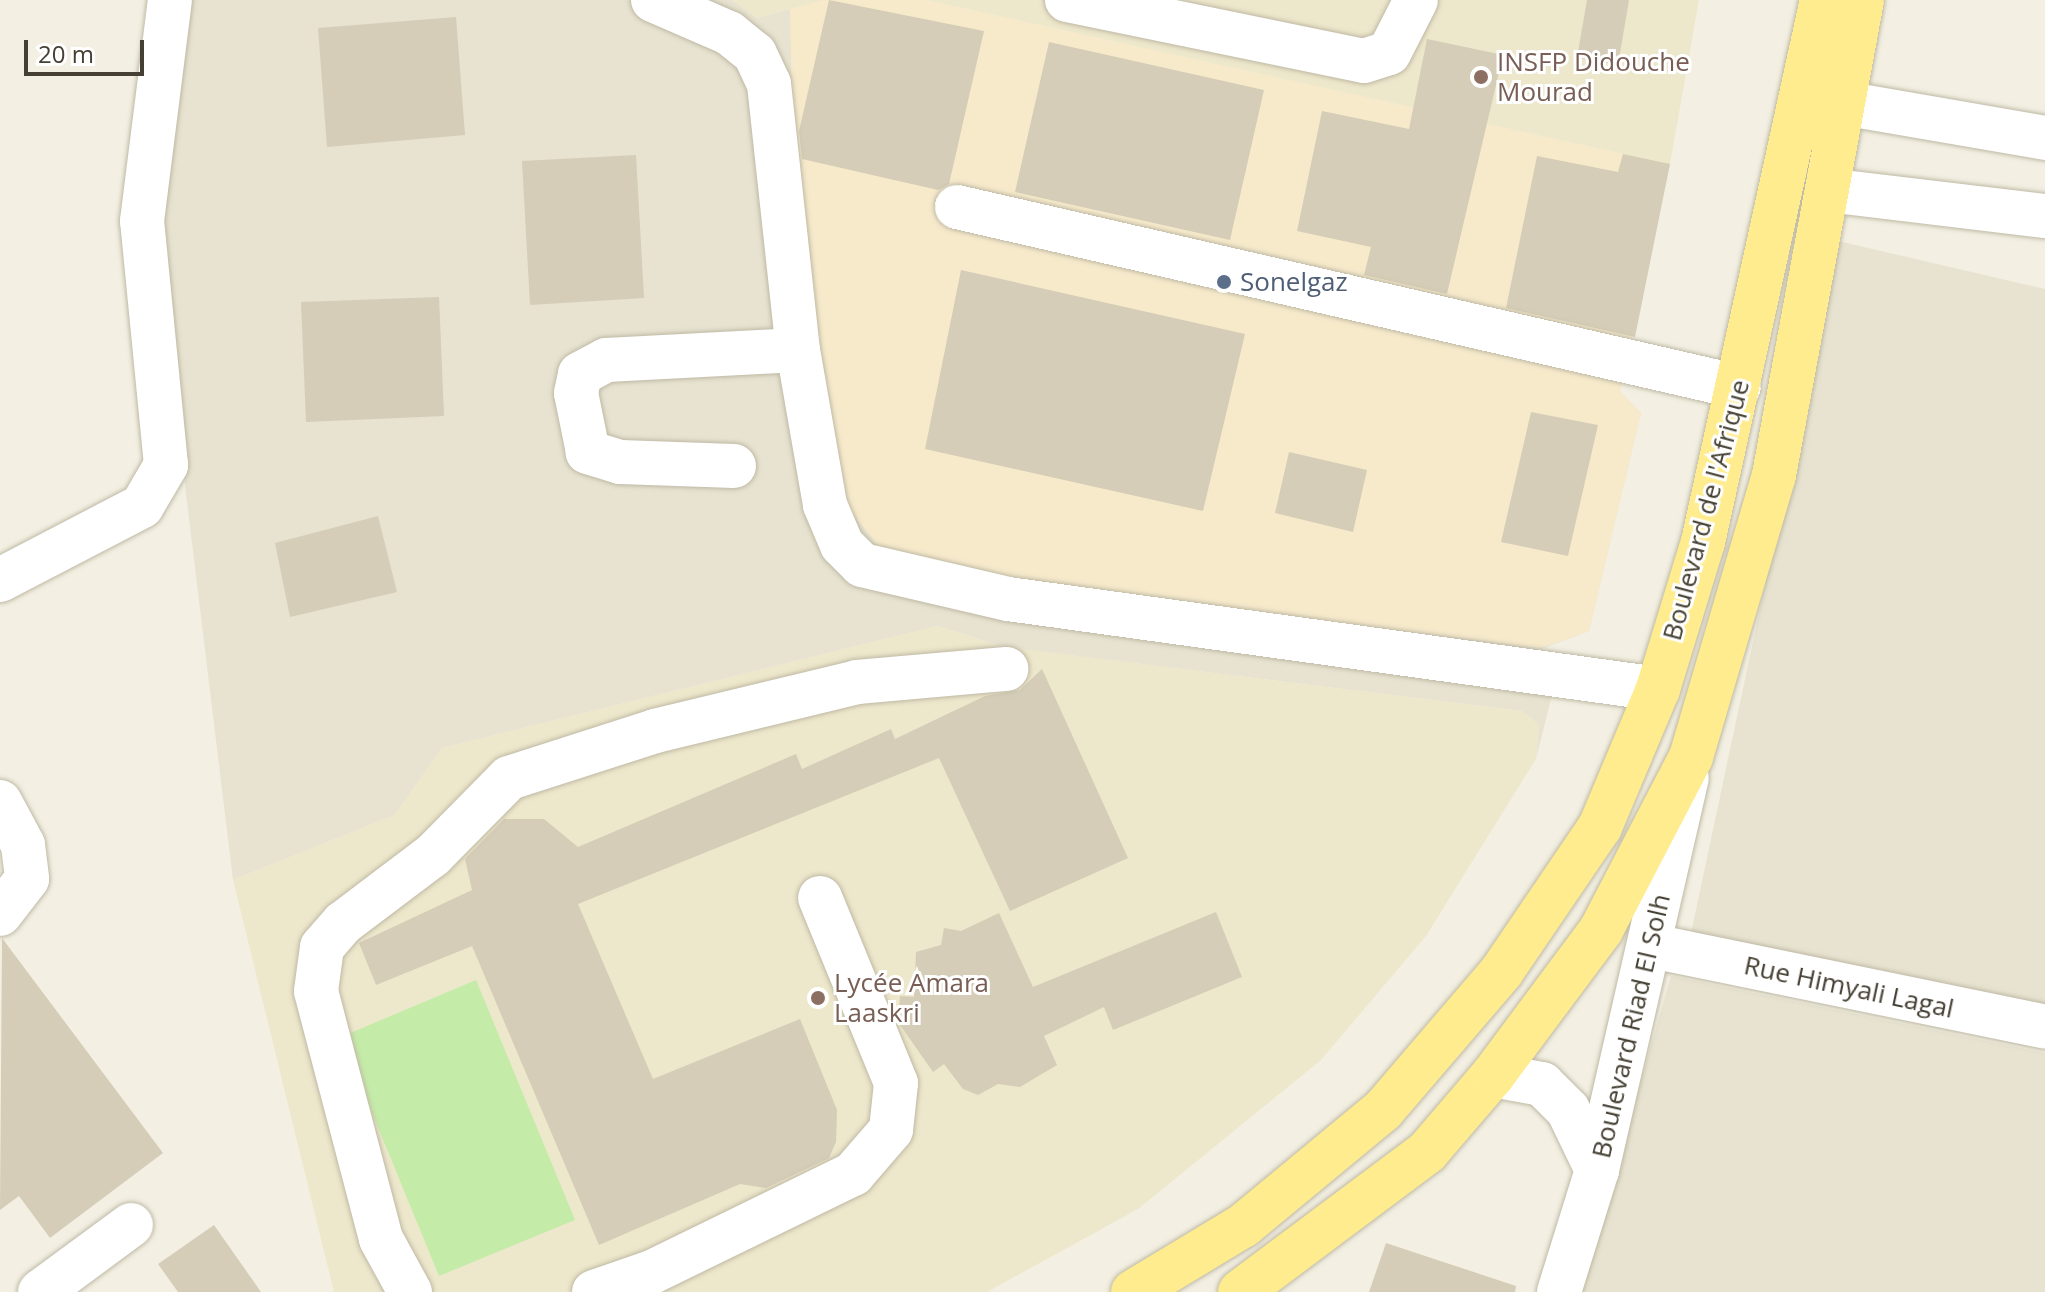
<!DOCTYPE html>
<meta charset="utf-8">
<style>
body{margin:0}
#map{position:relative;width:2045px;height:1292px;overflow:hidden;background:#f3f0e3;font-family:"Open Sans",sans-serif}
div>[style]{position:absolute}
.residential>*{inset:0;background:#e7e3d0}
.commercial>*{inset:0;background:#f7eacb}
.education>*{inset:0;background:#ede7cb}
.green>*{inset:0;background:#c5eba8}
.building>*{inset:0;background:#d5cdb7}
.roads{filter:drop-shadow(0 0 2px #bfb9a5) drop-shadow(0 0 2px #bfb9a5)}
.minor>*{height:44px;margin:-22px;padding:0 22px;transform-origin:22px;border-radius:22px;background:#fff}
.major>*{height:44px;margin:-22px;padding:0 22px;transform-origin:22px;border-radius:22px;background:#ffec8f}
.dots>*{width:22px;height:22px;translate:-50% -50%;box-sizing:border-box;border:4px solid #fff;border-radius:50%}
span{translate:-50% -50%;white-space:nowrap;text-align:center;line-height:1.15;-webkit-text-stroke:6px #fff;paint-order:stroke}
.education-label{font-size:26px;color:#785e54}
.left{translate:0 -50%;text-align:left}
.service-label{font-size:26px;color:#4e5e75}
.street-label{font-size:26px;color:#454033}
.scale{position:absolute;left:24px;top:40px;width:120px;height:36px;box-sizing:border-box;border:4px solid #454033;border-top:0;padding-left:10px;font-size:24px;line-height:28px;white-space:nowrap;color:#454033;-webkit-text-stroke:6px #fff;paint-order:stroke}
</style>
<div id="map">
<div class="residential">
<div style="clip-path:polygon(175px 0,732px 0,757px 18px,823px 0,928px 0,1670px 164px,1620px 391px,1641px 413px,1589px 631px,1541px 649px,1531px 687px,1552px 695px,1536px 759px,1539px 725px,1522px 711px,1003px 647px,938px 626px,442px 748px,395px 815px,233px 880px,150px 198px)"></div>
<div style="clip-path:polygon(1838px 241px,2045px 289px,2045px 1010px,1690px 938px)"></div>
<div style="clip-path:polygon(1671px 976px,2045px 1053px,2045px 1292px,1580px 1292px)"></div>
</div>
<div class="commercial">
<div style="clip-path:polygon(823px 0,928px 0,1670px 164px,1620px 391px,1641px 413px,1589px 631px,1541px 648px,896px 568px,825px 479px,794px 214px,790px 6px)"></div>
</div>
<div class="education">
<div style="clip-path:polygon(732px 0,823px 0,757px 18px)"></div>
<div style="clip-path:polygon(928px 0,1699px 0,1670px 164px)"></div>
<div style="clip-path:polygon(938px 626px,1003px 647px,1522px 711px,1539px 725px,1536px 759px,1426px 936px,1321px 1060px,1138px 1209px,987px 1292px,334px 1292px,233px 880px,395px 815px,442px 748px)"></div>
</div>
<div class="green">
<div style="clip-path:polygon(476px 980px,575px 1220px,439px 1276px,341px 1037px)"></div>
</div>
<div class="building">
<div style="clip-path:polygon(829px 0,984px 31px,949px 184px,938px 190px,802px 159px,799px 131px)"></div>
<div style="clip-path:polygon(1587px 0,1629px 0,1618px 65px,1577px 58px)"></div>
<div style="clip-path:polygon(456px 17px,465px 135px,327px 147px,318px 28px)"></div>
<div style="clip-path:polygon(1427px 39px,1503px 55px,1447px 294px,1364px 275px,1371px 247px,1297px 231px,1322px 111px,1409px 129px)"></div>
<div style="clip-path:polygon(1049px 42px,1264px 90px,1230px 240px,1015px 192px)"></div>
<div style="clip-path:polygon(1623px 154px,1670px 164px,1635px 337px,1506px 308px,1537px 156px,1618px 172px)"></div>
<div style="clip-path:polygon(636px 155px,644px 298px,530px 305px,522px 161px)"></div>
<div style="clip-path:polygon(961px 270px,1245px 334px,1203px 511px,925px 449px)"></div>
<div style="clip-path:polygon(439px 297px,444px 416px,306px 422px,301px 302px)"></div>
<div style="clip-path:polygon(1531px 412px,1598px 425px,1568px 556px,1501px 542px)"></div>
<div style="clip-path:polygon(1289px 452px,1367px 470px,1353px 532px,1275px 513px)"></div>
<div style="clip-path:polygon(378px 516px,397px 592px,290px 617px,275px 543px)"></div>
<div style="clip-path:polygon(1042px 669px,1128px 858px,1010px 911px,939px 758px,578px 904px,653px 1079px,800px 1019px,837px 1110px,836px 1142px,829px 1158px,766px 1188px,740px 1184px,599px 1245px,472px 946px,376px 985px,359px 943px,472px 890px,465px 859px,504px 819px,544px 819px,578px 847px,796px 754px,802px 769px,891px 729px,895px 739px,985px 696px,1020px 690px)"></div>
<div style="clip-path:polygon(1216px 912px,1242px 977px,1113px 1030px,1104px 1007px,1044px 1036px,1057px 1065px,1020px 1087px,998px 1084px,978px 1095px,963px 1089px,944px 1064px,933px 1072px,898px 1022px,900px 996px,914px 997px,916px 952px,941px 945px,944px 928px,961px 931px,999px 913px,1033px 987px)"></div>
<div style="clip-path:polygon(2px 938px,163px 1153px,50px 1238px,19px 1196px,0 1210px)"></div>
<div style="clip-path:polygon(214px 1225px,261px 1292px,178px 1292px,158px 1264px)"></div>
<div style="clip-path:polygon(1386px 1243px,1516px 1286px,1515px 1292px,1369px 1292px)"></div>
</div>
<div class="roads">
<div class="minor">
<div style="left:653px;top:0;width:83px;rotate:23.5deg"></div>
<div style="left:729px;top:33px;width:33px;rotate:39deg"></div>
<div style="left:755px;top:54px;width:33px;rotate:65deg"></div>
<div style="left:769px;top:84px;width:268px;rotate:83.8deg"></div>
<div style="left:798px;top:350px;width:157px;rotate:80.1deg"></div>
<div style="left:825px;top:505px;width:43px;rotate:67deg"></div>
<div style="left:842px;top:545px;width:28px;rotate:45deg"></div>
<div style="left:862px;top:565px;width:150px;rotate:13.1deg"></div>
<div style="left:1008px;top:599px;width:656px;rotate:7.88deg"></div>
<div style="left:1067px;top:0;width:303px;rotate:11.6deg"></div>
<div style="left:1364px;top:61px;width:26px;rotate:-18deg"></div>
<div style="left:1389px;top:53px;width:59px;rotate:-63deg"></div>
<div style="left:1843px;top:103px;width:205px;rotate:9.8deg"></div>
<div style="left:1827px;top:190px;width:220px;rotate:6.8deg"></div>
<div style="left:957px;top:207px;width:802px;rotate:12.96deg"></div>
<div style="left:734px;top:466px;width:114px;rotate:-178deg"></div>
<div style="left:620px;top:462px;width:34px;rotate:-163deg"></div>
<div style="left:588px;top:452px;width:60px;rotate:-101.5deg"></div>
<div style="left:576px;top:393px;width:19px;rotate:-78deg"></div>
<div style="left:580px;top:374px;width:30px;rotate:-28deg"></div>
<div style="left:606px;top:360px;width:192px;rotate:-3deg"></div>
<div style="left:0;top:580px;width:160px;rotate:-27.5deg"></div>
<div style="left:142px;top:506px;width:48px;rotate:-59.7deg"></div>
<div style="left:166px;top:465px;width:245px;rotate:-95.6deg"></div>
<div style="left:142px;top:221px;width:223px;rotate:-82.8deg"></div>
<div style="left:0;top:802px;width:49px;rotate:61.9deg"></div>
<div style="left:23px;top:845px;width:34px;rotate:83deg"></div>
<div style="left:27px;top:879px;width:44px;rotate:127.6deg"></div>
<div style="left:1652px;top:946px;width:401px;rotate:11.6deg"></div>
<div style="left:1493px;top:1075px;width:50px;rotate:10.4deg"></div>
<div style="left:1542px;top:1084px;width:37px;rotate:45deg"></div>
<div style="left:1568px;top:1110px;width:67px;rotate:64.2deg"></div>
<div style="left:40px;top:1292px;width:113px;rotate:-36.4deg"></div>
<div style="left:410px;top:1292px;width:60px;rotate:-118.7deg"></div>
<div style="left:381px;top:1239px;width:256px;rotate:-104.7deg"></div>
<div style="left:316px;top:991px;width:44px;rotate:-82.2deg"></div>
<div style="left:322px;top:947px;width:32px;rotate:-49deg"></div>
<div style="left:343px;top:923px;width:113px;rotate:-37.1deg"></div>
<div style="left:433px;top:855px;width:108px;rotate:-45.4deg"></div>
<div style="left:509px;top:778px;width:153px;rotate:-17.8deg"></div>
<div style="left:655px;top:731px;width:208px;rotate:-13.6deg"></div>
<div style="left:857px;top:682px;width:150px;rotate:-5deg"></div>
<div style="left:594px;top:1292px;width:61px;rotate:-19deg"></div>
<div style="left:652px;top:1272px;width:224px;rotate:-26deg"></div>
<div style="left:853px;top:1174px;width:58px;rotate:-49.2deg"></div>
<div style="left:891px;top:1130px;width:47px;rotate:-83.9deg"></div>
<div style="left:896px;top:1083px;width:200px;rotate:-112.3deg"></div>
<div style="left:1559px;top:1292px;width:128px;rotate:-72.7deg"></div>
<div style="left:1597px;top:1170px;width:402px;rotate:-77.1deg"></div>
</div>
<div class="major">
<div style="left:1133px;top:1292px;width:130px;rotate:-31.1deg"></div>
<div style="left:1244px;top:1225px;width:180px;rotate:-39.6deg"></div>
<div style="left:1383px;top:1110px;width:183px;rotate:-49.4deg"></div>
<div style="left:1502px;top:971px;width:174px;rotate:-55.8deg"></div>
<div style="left:1600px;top:827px;width:150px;rotate:-67.2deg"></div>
<div style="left:1658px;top:689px;width:154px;rotate:-73deg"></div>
<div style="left:1703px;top:542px;width:555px;rotate:-77.62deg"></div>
<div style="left:1240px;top:1292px;width:234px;rotate:-36.8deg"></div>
<div style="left:1427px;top:1152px;width:101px;rotate:-49.4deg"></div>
<div style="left:1493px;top:1075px;width:181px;rotate:-53.3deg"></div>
<div style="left:1601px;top:930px;width:195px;rotate:-62.5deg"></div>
<div style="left:1691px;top:757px;width:294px;rotate:-73.6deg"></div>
<div style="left:1774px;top:475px;width:483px;rotate:-79.5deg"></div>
</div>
</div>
<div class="dots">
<div style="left:1481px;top:77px;background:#8d6e63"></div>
<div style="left:1224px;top:282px;background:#5c6f8a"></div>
<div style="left:818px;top:998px;background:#8d6e63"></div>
</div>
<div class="education-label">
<span class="left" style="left:1497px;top:77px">INSFP Didouche<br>Mourad</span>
<span class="left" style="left:834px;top:998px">Lycée Amara<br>Laaskri</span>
</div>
<div class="service-label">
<span class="left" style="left:1240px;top:282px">Sonelgaz</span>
</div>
<div class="street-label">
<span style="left:1706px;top:510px;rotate:-75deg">Boulevard de l'Afrique</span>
<span style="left:1849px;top:987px;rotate:12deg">Rue Himyali Lagal</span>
<span style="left:1631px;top:1026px;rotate:-77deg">Boulevard Riad El Solh</span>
</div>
<div class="scale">20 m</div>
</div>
